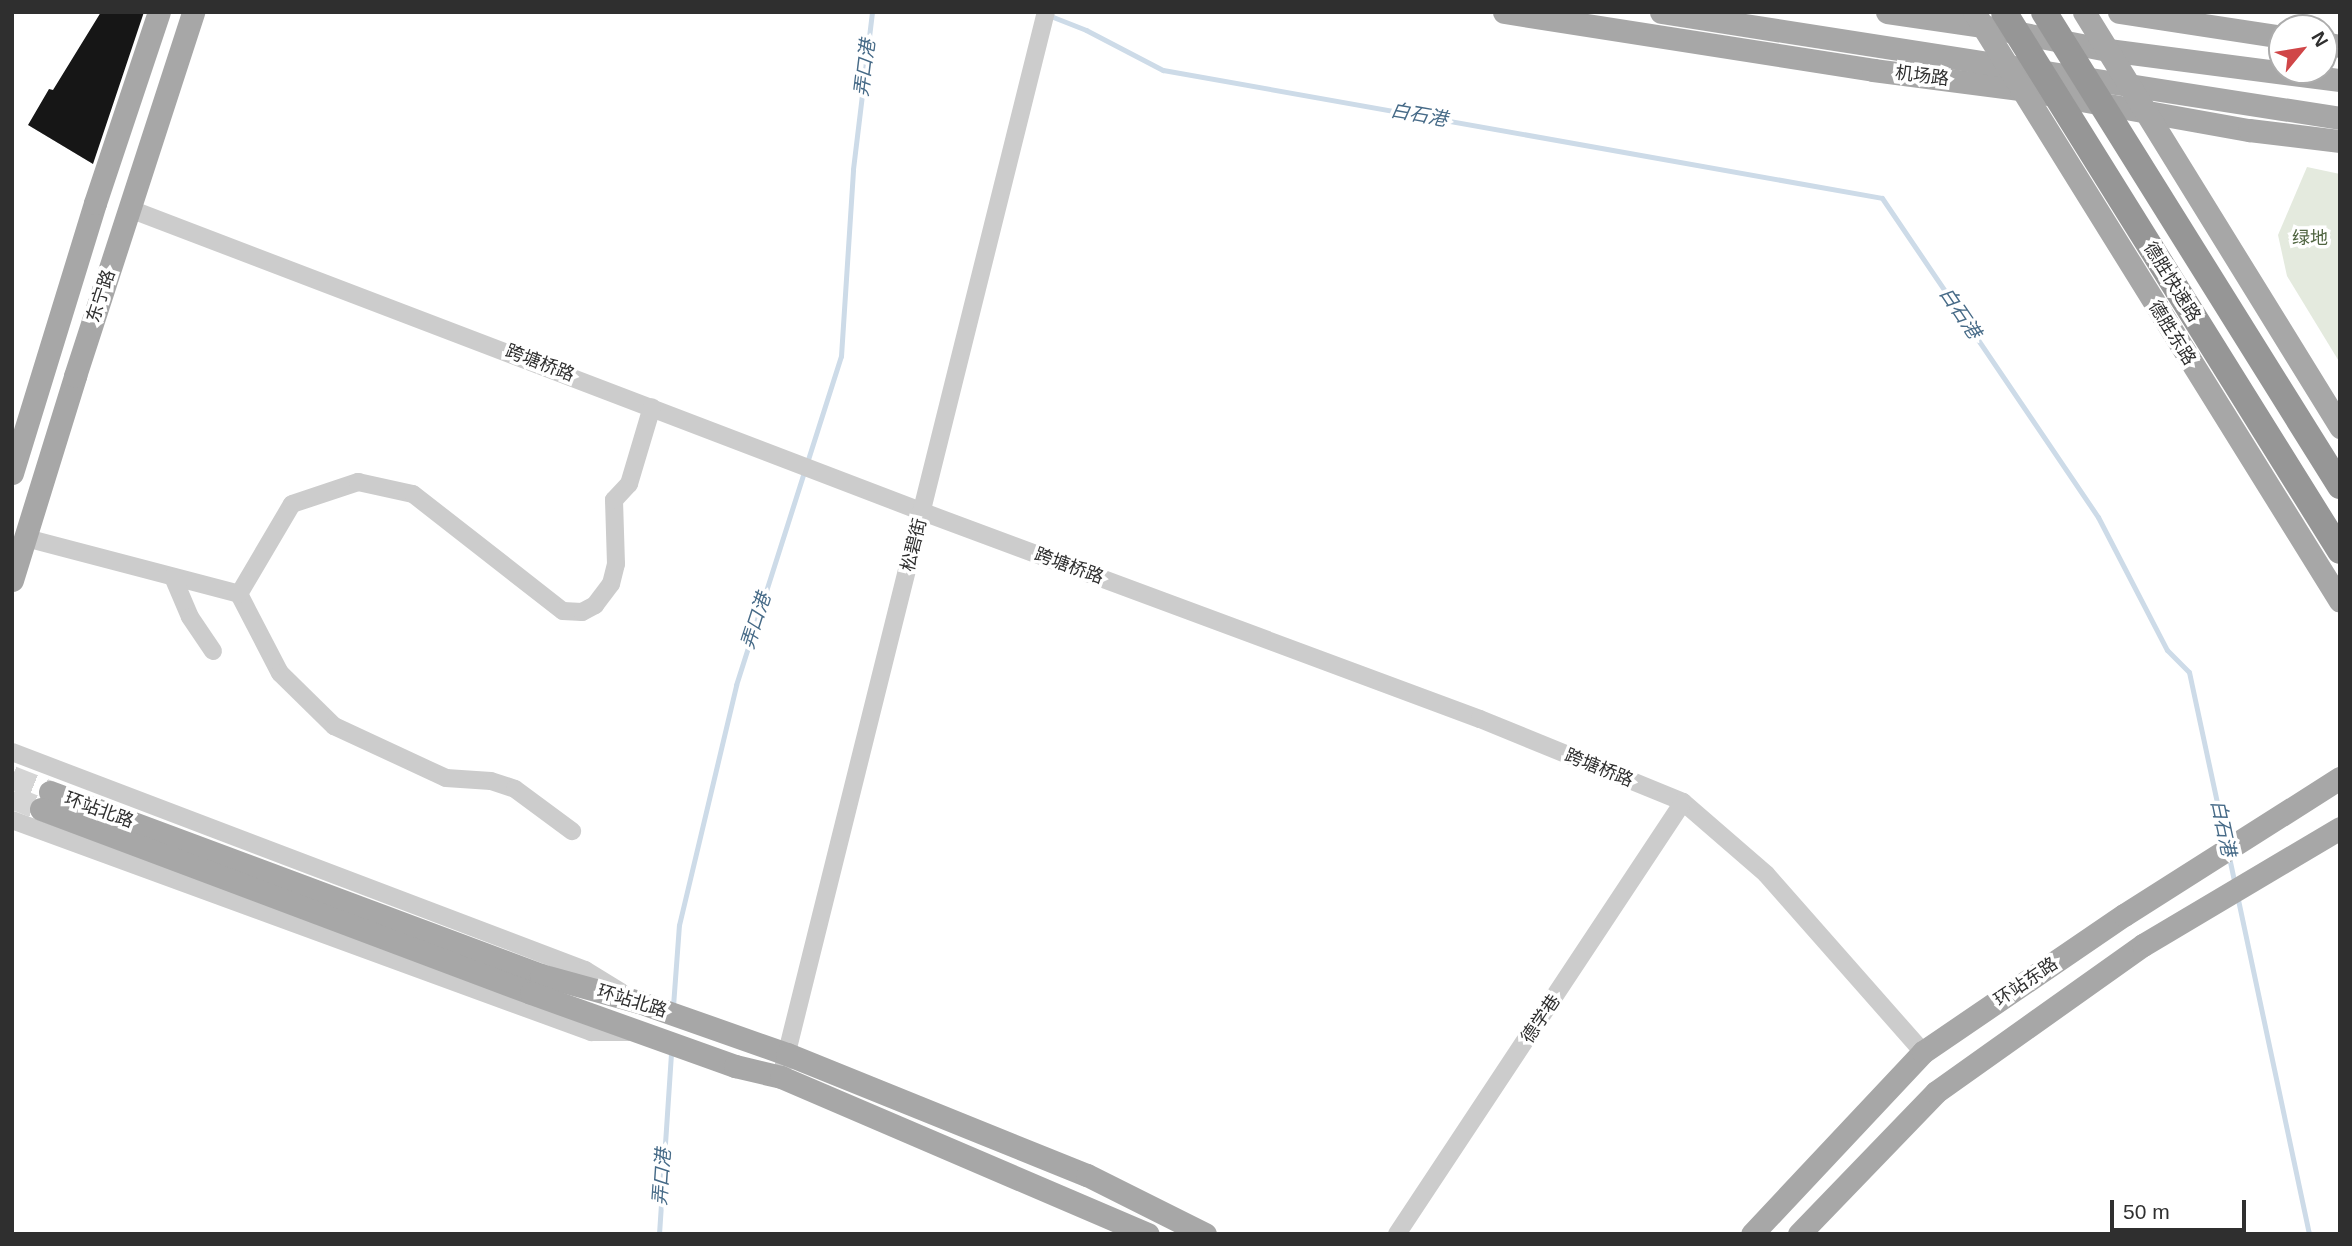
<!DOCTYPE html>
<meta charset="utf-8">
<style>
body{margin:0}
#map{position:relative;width:2352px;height:1246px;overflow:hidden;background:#fff;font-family:Arial,"Noto Sans SC",sans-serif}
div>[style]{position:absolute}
.green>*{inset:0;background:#e4eade}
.stream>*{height:5px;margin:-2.5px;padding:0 2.5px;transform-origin:2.5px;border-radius:2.5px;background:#cddbe8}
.building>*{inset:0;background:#161616}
.major-tunnel>*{height:23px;margin-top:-11.5px;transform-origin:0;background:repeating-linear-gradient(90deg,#d5d5d5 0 23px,transparent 0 34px)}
.minor>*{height:18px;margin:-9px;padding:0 9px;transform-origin:9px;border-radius:9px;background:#ccc}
.major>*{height:23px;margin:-11.5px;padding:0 11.5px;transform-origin:11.5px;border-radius:11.5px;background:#a7a7a7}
.highway-bridge>*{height:26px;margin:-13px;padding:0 13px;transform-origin:13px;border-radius:13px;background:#969696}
span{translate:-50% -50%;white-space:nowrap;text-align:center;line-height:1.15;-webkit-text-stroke:7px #fff;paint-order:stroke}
.street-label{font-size:18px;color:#2f2f2f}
.park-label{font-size:18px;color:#506541}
.water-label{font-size:19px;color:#466a87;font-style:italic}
.frame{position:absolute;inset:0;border:14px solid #2f2f2f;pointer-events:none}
.north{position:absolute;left:2268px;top:14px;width:70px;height:70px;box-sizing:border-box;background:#fff;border:2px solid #acacac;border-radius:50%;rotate:60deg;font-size:19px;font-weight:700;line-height:28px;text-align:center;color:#2f2f2f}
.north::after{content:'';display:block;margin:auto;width:24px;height:32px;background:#d04648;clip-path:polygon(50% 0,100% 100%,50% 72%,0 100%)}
.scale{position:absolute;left:2110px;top:1200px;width:136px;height:32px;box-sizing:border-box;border:4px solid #2f2f2f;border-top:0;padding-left:9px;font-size:21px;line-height:24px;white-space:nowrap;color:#2f2f2f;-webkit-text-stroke:5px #fff;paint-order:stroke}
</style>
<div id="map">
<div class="green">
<div style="clip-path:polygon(2307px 167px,2340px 174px,2340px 363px,2287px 276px,2278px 235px)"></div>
</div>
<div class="stream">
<div style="left:1048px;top:15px;width:41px;rotate:21.5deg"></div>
<div style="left:1086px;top:30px;width:87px;rotate:27.5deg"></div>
<div style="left:1163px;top:70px;width:730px;rotate:10.09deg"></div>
<div style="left:1882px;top:198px;width:385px;rotate:55.9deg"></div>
<div style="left:2098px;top:517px;width:150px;rotate:62.6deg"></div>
<div style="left:2167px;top:650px;width:31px;rotate:45deg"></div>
<div style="left:2189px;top:672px;width:176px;rotate:77.9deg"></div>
<div style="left:2229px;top:857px;width:29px;rotate:78deg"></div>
<div style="left:2237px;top:895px;width:347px;rotate:78deg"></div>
<div style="left:673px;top:1006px;width:81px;rotate:-85.8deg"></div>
<div style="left:679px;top:925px;width:247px;rotate:-76.6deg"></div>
<div style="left:736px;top:685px;width:345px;rotate:-72.3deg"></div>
<div style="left:841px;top:356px;width:187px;rotate:-86.3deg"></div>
<div style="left:853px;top:169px;width:158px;rotate:-83.1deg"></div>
<div style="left:659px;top:1234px;width:183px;rotate:-86.2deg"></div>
</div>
<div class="building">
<div style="clip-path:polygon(101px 12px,144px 12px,93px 164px,28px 125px,49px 89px,53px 90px)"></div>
</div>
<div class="major-tunnel">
<div style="left:12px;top:777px;width:41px;rotate:21.5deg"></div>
<div style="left:12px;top:797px;width:31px;rotate:22deg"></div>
</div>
<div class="minor">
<div style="left:130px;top:209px;width:849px;rotate:20.91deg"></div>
<div style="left:923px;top:512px;width:594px;rotate:20.39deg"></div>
<div style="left:1480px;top:719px;width:219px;rotate:22.2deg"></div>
<div style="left:1683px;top:802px;width:110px;rotate:40.9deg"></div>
<div style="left:1766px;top:874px;width:237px;rotate:48.6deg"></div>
<div style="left:26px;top:538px;width:220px;rotate:14.7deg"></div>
<div style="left:239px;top:594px;width:89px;rotate:62.6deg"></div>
<div style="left:280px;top:673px;width:76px;rotate:44.5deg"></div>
<div style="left:334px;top:726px;width:123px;rotate:24.9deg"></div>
<div style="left:446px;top:778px;width:45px;rotate:3.8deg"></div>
<div style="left:491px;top:781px;width:25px;rotate:18deg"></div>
<div style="left:515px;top:789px;width:71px;rotate:36.4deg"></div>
<div style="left:173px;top:577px;width:43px;rotate:67deg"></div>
<div style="left:190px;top:617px;width:41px;rotate:55.9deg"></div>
<div style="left:239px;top:594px;width:104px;rotate:-59.5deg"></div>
<div style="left:292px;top:504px;width:70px;rotate:-18.4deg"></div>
<div style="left:358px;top:482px;width:56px;rotate:12.3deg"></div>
<div style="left:413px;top:494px;width:190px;rotate:38deg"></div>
<div style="left:563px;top:611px;width:19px;rotate:3deg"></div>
<div style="left:582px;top:612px;width:15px;rotate:-28deg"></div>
<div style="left:595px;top:605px;width:26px;rotate:-53deg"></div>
<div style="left:611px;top:584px;width:21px;rotate:-76deg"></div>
<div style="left:616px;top:564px;width:64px;rotate:-91.8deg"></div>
<div style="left:614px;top:500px;width:22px;rotate:-47deg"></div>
<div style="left:629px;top:484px;width:80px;rotate:-73.4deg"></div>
<div style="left:12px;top:752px;width:613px;rotate:20.83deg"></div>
<div style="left:585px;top:970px;width:42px;rotate:31.4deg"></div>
<div style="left:12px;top:820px;width:617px;rotate:20.11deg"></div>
<div style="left:591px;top:1032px;width:38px"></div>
<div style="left:784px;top:1064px;width:1084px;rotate:-76.02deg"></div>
<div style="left:1397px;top:1234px;width:518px;rotate:-56.49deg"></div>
</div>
<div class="major">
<div style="left:1504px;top:12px;width:374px;rotate:8.9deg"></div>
<div style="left:1873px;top:70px;width:148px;rotate:7.4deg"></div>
<div style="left:2020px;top:89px;width:233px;rotate:10.2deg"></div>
<div style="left:2249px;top:130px;width:92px;rotate:6.9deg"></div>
<div style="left:1661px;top:12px;width:687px;rotate:8.87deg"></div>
<div style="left:1887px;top:12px;width:97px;rotate:8.3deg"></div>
<div style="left:1983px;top:26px;width:127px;rotate:10.9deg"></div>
<div style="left:2108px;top:50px;width:234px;rotate:7.4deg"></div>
<div style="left:1974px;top:12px;width:693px;rotate:58.14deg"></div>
<div style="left:2084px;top:12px;width:488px;rotate:58.3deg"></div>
<div style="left:2119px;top:12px;width:165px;rotate:8.7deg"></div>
<div style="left:2324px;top:43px;width:16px;rotate:11deg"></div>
<div style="left:12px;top:473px;width:282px;rotate:-72.9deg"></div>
<div style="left:95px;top:203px;width:201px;rotate:-71.5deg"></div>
<div style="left:12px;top:580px;width:214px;rotate:-72.8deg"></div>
<div style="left:75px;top:376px;width:383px;rotate:-72deg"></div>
<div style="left:50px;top:792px;width:524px;rotate:20.44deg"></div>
<div style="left:541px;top:975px;width:102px;rotate:15.4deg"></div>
<div style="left:639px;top:1002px;width:157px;rotate:19.4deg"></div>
<div style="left:787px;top:1054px;width:323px;rotate:22deg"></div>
<div style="left:1087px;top:1175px;width:132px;rotate:26.6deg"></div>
<div style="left:41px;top:809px;width:523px;rotate:20.58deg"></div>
<div style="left:531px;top:993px;width:217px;rotate:19.7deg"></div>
<div style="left:735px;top:1066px;width:47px;rotate:13.4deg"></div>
<div style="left:781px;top:1077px;width:399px;rotate:23.2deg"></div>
<div style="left:1752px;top:1234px;width:250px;rotate:-46.8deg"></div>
<div style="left:1923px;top:1052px;width:243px;rotate:-34.3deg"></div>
<div style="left:2124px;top:915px;width:256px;rotate:-32.4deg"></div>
<div style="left:1799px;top:1234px;width:197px;rotate:-46deg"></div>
<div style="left:1936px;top:1092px;width:254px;rotate:-35.4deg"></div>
<div style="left:2143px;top:945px;width:229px;rotate:-30.7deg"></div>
</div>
<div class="highway-bridge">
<div style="left:2004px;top:12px;width:635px;rotate:58.06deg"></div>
<div style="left:2044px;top:12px;width:559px;rotate:58.02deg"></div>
</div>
<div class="street-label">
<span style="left:1922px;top:76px;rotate:7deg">机场路</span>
<span style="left:2172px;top:282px;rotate:58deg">德胜快速路</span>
<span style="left:101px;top:296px;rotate:-72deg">东宁路</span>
<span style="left:2172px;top:333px;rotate:58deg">德胜东路</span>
<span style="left:540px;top:363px;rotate:21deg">跨塘桥路</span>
<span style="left:914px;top:545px;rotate:-76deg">松碧街</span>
<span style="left:1069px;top:566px;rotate:20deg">跨塘桥路</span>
<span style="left:1599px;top:768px;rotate:22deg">跨塘桥路</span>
<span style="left:99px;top:810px;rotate:20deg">环站北路</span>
<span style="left:2026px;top:982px;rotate:-34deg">环站东路</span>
<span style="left:632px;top:1001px;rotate:17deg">环站北路</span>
<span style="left:1541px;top:1019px;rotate:-56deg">德学巷</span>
</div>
<div class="park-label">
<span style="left:2310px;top:238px">绿地</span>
</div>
<div class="water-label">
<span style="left:865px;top:68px;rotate:-83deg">弄口港</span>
<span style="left:1419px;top:115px;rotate:10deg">白石港</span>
<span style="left:1960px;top:313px;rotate:56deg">白石港</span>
<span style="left:756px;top:621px;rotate:-72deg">弄口港</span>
<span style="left:2223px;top:828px;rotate:78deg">白石港</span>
<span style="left:662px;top:1177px;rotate:-86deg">弄口港</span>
</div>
<div class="frame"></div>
<div class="north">N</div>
<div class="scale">50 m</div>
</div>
